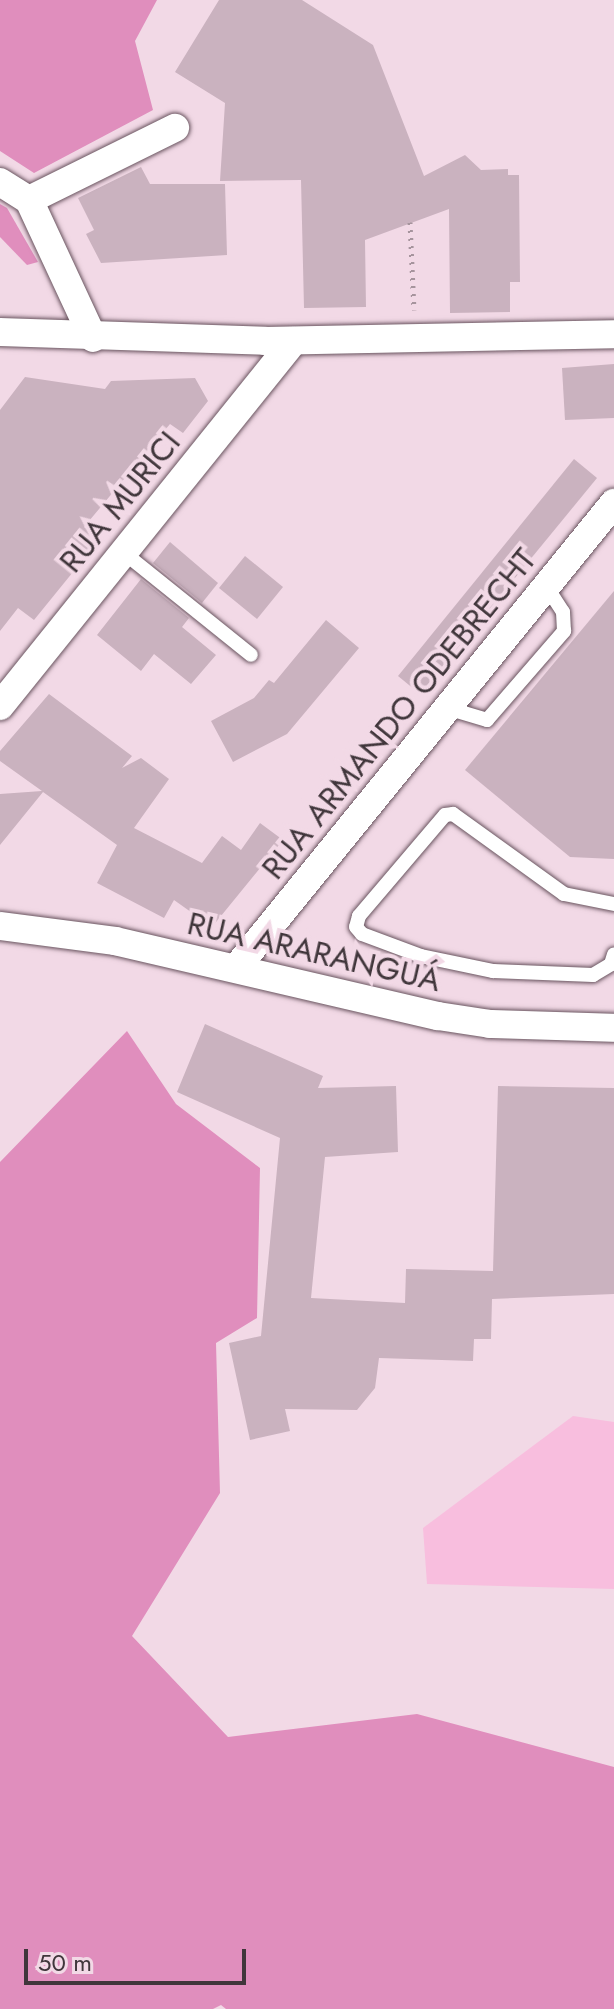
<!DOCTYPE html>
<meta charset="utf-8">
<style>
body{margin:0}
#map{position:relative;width:614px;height:2009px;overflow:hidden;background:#f2d9e6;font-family:Jost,sans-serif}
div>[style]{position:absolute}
.green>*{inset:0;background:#f8bede}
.forest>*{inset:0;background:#e08ebd}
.building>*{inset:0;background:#cab2bf}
.path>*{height:5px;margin-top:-2.5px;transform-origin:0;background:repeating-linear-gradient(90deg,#a6949d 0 2px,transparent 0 8px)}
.roads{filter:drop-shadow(0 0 2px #69545f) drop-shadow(0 0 2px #69545f)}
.service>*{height:14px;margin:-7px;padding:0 7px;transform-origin:7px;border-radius:7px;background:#fff}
.minor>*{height:28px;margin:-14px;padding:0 14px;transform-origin:14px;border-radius:14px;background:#fff}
span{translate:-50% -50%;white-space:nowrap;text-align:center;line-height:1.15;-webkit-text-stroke:8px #f2d9e6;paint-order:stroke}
.street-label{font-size:32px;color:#40363b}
.scale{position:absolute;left:24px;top:1949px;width:222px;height:36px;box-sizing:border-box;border:4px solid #40363b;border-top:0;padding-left:10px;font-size:24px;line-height:28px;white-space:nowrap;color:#40363b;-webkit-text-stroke:6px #f2d9e6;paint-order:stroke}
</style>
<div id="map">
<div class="green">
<div style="clip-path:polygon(573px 1416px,614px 1422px,614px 1589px,427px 1584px,423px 1528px)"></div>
</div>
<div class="forest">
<div style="clip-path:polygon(0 0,157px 0,135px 41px,153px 110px,34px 173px,0 151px)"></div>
<div style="clip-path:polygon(0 204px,7px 208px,38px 262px,27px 265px,0 237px)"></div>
<div style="clip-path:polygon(127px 1031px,176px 1104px,260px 1168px,257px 1318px,216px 1343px,220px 1493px,132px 1636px,228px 1737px,417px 1714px,614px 1767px,614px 2009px,226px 2009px,221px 2005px,213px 2009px,0 2009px,0 1162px)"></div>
</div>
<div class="building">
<div style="clip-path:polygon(219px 0,302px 0,373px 45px,424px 176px,465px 155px,481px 170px,508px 169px,508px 175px,519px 175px,520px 282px,510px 282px,510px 312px,450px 313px,449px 209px,365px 240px,366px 307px,304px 308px,301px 180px,220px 181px,225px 103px,175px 72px)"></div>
<div style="clip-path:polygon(141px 167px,150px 184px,225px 184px,227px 255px,101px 263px,86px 234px,94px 230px,78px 198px)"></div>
<div style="clip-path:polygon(614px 364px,614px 418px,565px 420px,562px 368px)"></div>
<div style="clip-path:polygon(25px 377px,105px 389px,111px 381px,195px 378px,208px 401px,183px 433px,170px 424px,84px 527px,99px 540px,34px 620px,18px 608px,0 631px,0 410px)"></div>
<div style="clip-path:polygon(574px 459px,597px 478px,420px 694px,398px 676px)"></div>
<div style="clip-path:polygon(170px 542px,218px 583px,202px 603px,153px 563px)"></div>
<div style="clip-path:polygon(245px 556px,283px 587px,257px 619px,219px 588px)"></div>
<div style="clip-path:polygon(141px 579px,189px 618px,182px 627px,216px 655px,191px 684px,154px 654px,141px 671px,97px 635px)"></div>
<div style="clip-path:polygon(614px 591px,614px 859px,570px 857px,465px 770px)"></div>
<div style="clip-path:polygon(326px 620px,359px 648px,287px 734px,233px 762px,211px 721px,254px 698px,269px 680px,274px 683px)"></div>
<div style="clip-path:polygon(49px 694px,132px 756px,122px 768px,141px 758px,169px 779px,134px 828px,202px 863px,222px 836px,241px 850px,260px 823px,283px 840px,212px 927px,174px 900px,164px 918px,97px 883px,117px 845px,43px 792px,0 845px,0 794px,42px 791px,0 761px,0 751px)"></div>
<div style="clip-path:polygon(205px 1024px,323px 1076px,318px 1088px,396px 1086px,398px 1152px,325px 1157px,311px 1298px,405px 1303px,406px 1269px,493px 1271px,498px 1086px,614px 1088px,614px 1294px,492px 1299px,491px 1339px,474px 1339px,473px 1361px,379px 1358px,375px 1388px,357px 1410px,285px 1409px,290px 1431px,250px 1440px,229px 1343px,261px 1336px,280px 1138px,177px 1092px)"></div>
</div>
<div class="path">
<div style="left:410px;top:222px;width:88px;rotate:87.4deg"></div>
</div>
<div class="roads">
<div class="service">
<div style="left:123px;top:552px;width:164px;rotate:38.8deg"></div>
<div style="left:447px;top:708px;width:42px;rotate:16.7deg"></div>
<div style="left:487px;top:720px;width:118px;rotate:-49.1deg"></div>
<div style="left:564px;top:631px;width:19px;rotate:-93deg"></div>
<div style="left:563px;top:612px;width:31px;rotate:-123deg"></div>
<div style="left:614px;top:904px;width:51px;rotate:-168.7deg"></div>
<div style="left:564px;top:894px;width:137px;rotate:-144.2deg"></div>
<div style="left:453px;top:814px;width:8px;rotate:173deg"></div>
<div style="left:445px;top:815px;width:133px;rotate:130.4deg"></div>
<div style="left:359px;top:916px;width:11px;rotate:105deg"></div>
<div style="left:356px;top:927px;width:9px;rotate:49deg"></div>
<div style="left:362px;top:934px;width:63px;rotate:20.4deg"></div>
<div style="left:421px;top:956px;width:74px;rotate:11.8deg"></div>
<div style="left:493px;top:971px;width:100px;rotate:2.3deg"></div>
<div style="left:593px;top:975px;width:21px;rotate:-31deg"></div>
<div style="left:611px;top:964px;width:10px;rotate:-73deg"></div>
</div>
<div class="minor">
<div style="left:0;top:182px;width:34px;rotate:32deg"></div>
<div style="left:29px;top:200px;width:152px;rotate:65.1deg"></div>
<div style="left:29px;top:200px;width:163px;rotate:-26.3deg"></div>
<div style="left:0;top:332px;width:265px;rotate:1.9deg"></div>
<div style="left:265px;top:341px;width:349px;rotate:-1.1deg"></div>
<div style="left:0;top:706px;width:468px;rotate:-51.2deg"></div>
<div style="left:0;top:926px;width:116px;rotate:7.4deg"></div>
<div style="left:115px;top:941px;width:332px;rotate:13.1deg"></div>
<div style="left:438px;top:1016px;width:53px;rotate:8.7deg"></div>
<div style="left:490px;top:1024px;width:124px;rotate:1.8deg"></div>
<div style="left:237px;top:967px;width:598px;rotate:-50.91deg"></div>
</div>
</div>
<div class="street-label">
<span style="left:120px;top:502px;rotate:-51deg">RUA MURICI</span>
<span style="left:399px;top:714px;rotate:-51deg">RUA ARMANDO ODEBRECHT</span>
<span style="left:314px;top:952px;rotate:13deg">RUA ARARANGUÁ</span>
</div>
<div class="scale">50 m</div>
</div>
